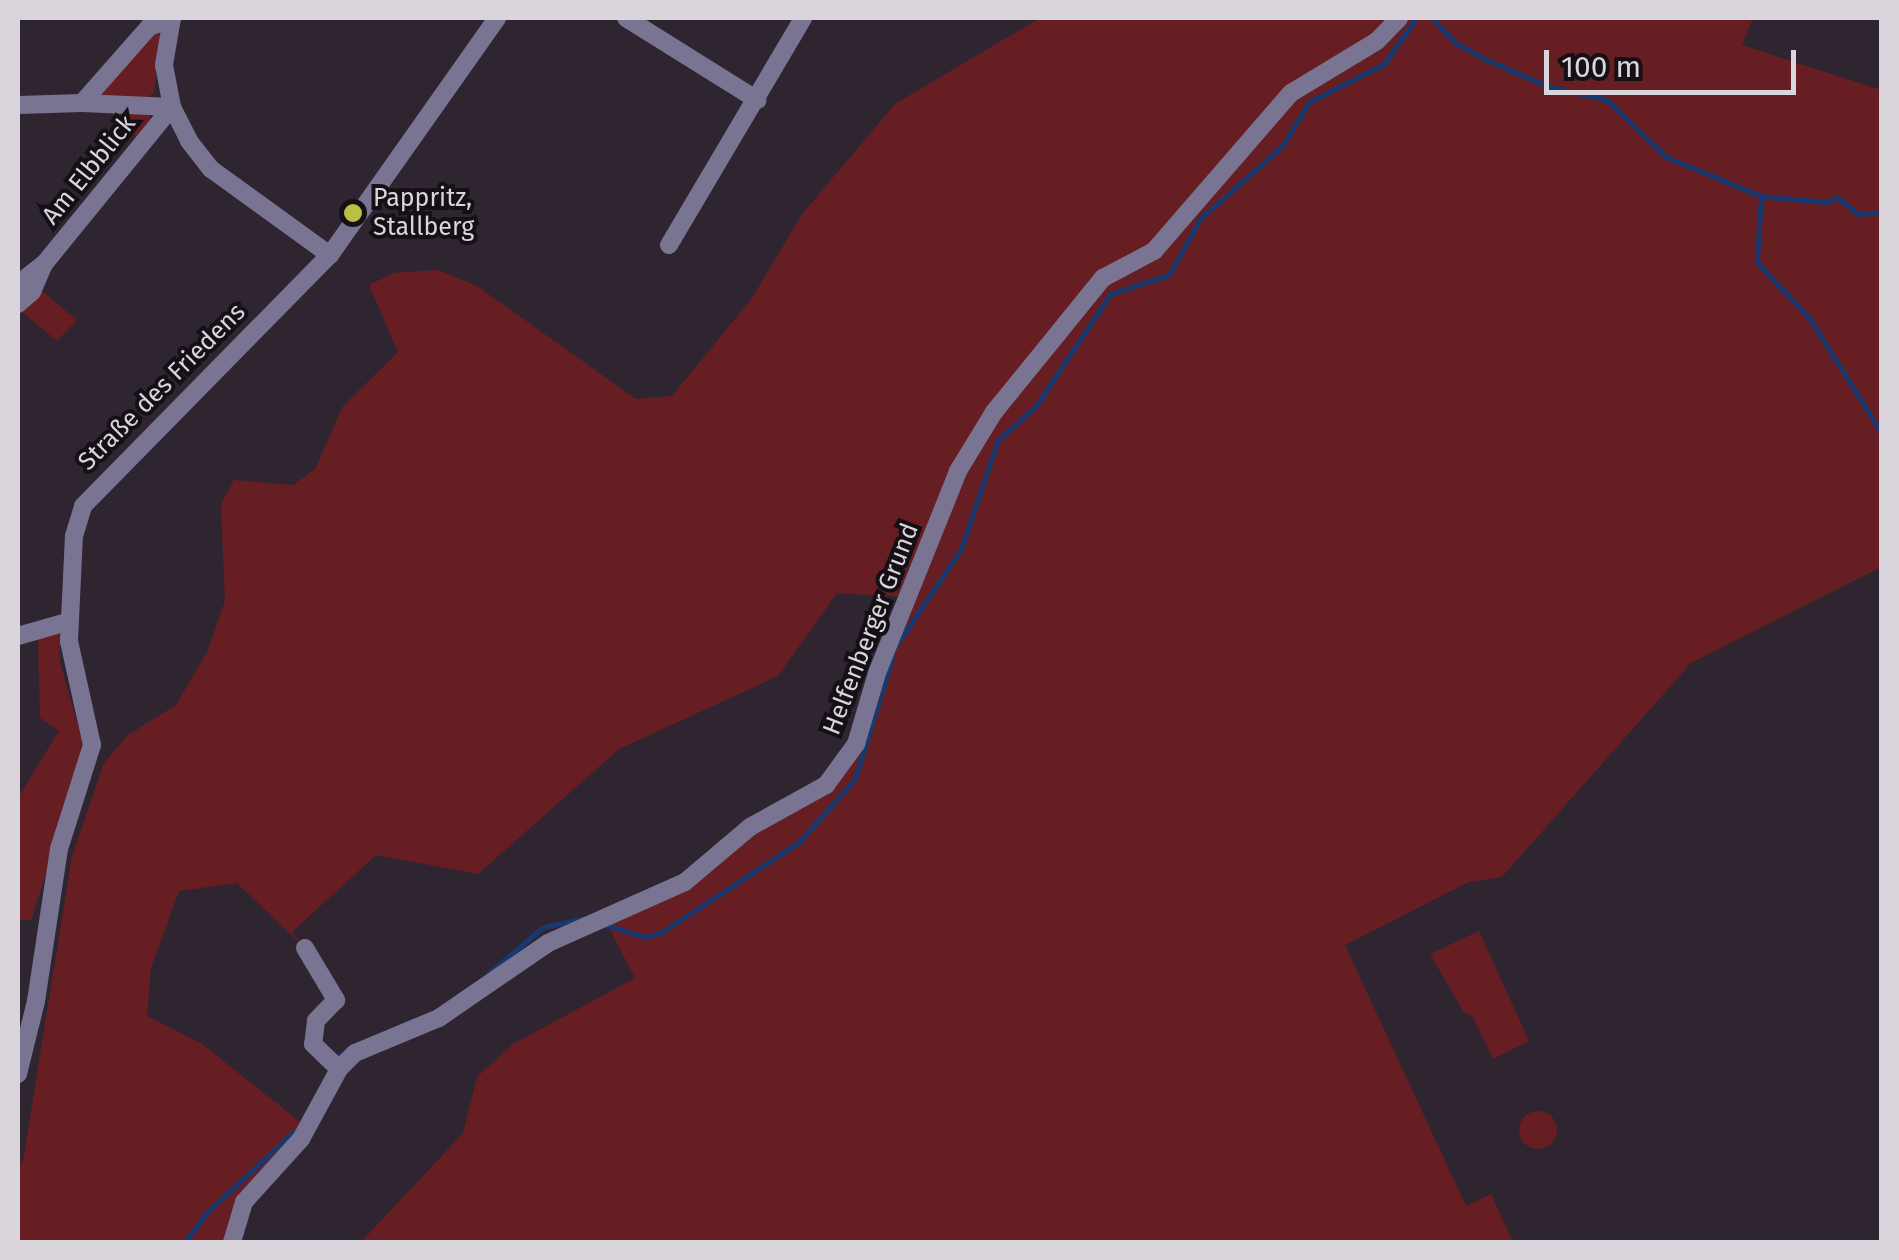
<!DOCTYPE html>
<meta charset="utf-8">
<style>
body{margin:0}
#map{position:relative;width:1899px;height:1260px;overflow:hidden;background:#2f2531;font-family:"Fira Sans",sans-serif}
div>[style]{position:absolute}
.green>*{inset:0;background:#661e22}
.round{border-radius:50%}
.stream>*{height:5px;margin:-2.5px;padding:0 2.5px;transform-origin:2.5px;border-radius:2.5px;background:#18396f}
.minor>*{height:18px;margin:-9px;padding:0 9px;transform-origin:9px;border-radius:9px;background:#787492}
.dots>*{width:28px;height:28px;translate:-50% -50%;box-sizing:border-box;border:5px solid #141015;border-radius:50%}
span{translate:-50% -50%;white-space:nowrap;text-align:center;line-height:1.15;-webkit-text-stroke:8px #141015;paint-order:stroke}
.street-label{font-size:25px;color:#dad4dc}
.poi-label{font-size:25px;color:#dad4dc}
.left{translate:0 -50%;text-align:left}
.frame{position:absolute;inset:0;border:20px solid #dad4dc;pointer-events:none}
.scale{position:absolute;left:1544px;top:50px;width:252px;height:45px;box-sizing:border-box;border:5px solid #dad4dc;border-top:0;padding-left:12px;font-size:30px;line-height:35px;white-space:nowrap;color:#dad4dc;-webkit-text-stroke:8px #141015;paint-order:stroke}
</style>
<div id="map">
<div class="green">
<div style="clip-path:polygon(1040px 18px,1753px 18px,1742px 45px,1881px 90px,1881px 567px,1691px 663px,1502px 877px,1469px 882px,1345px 945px,1466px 1206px,1491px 1194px,1513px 1242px,361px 1242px,463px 1133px,477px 1077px,513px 1044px,635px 978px,606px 922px,685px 882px,843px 767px,908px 597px,837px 593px,778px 676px,619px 749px,478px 874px,376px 855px,292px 932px,305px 948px,237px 883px,179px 891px,151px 968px,147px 1016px,202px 1044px,304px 1125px,236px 1201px,227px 1237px,249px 1242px,18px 1242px,18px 1165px,23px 1161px,72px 856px,104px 763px,128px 735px,176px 705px,207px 652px,225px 601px,221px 504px,234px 480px,293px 485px,315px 469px,343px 406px,398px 352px,369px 285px,394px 273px,438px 270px,477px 286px,636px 399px,672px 396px,752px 298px,803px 213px,895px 104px)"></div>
<div style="clip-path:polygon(161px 30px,154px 93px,143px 100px,100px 98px,97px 93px,145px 36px)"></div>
<div style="clip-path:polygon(107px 108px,148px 111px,152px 123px,140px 140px)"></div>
<div style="clip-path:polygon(42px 291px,77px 320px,57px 341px,22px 312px)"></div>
<div style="clip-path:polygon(60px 630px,60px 662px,82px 740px,74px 788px,31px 920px,18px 920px,18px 798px,59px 731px,40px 718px,38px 639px)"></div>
<div style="clip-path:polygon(1479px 931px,1529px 1041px,1493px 1059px,1473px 1017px,1463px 1011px,1430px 954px)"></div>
<div class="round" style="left:1519px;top:1111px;width:38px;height:38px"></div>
</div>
<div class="stream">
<div style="left:1432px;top:18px;width:33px;rotate:47deg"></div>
<div style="left:1454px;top:42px;width:38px;rotate:29deg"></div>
<div style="left:1487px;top:60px;width:65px;rotate:23.4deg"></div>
<div style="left:1547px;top:86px;width:62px;rotate:13.1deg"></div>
<div style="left:1607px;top:100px;width:82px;rotate:44deg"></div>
<div style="left:1666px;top:157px;width:103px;rotate:22.3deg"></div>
<div style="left:1761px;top:196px;width:66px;rotate:5.2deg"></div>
<div style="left:1827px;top:202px;width:11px;rotate:-27deg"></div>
<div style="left:1837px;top:197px;width:27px;rotate:39deg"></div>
<div style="left:1858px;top:214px;width:24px;rotate:-5deg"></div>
<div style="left:1761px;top:196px;width:66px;rotate:93.5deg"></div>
<div style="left:1757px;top:262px;width:78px;rotate:47.1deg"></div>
<div style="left:1810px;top:319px;width:136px;rotate:57.9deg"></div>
<div style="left:895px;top:647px;width:118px;rotate:-56deg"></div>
<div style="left:961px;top:549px;width:115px;rotate:-71.3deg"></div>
<div style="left:998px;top:440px;width:51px;rotate:-41.8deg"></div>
<div style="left:1036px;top:406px;width:134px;rotate:-56.5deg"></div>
<div style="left:1110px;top:294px;width:62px;rotate:-17.9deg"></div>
<div style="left:1169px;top:275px;width:64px;rotate:-61deg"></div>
<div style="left:1200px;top:219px;width:111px;rotate:-41.7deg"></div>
<div style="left:1283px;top:145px;width:50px;rotate:-58.8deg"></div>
<div style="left:1309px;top:102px;width:84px;rotate:-26.9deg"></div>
<div style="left:1384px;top:64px;width:56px;rotate:-55.2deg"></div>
<div style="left:606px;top:925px;width:41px;rotate:17.1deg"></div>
<div style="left:645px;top:937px;width:18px;rotate:-16deg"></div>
<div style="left:662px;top:932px;width:164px;rotate:-33.3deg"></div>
<div style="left:799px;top:842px;width:84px;rotate:-48.4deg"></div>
<div style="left:855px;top:779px;width:127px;rotate:-73deg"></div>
<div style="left:488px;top:974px;width:72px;rotate:-40.5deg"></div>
<div style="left:543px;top:927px;width:44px;rotate:-11.8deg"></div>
<div style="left:338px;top:1056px;width:83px;rotate:-25.6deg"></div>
<div style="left:185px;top:1242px;width:34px;rotate:-54deg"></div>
<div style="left:205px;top:1214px;width:128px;rotate:-42.8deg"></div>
</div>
<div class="minor">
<div style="left:172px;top:18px;width:48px;rotate:99.7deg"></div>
<div style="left:164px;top:65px;width:43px;rotate:79.2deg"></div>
<div style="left:172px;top:107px;width:38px;rotate:63deg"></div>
<div style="left:189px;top:141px;width:36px;rotate:52deg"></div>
<div style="left:211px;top:169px;width:147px;rotate:35.9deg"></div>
<div style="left:626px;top:18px;width:155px;rotate:32deg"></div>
<div style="left:82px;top:103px;width:90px;rotate:2.5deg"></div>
<div style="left:18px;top:105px;width:64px;rotate:-1.8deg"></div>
<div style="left:82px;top:103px;width:101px;rotate:-48.6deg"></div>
<div style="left:149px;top:27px;width:25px;rotate:-21deg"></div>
<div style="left:669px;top:245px;width:264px;rotate:-59.4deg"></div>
<div style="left:18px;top:284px;width:33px;rotate:-38deg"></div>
<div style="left:44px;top:264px;width:203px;rotate:-50.8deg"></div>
<div style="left:18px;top:304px;width:18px;rotate:-41deg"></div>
<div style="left:32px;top:292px;width:30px;rotate:-67deg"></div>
<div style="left:18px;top:636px;width:54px;rotate:-16.1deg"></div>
<div style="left:305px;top:948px;width:61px;rotate:59.2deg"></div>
<div style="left:336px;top:1000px;width:29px;rotate:134deg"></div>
<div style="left:316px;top:1021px;width:23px;rotate:97deg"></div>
<div style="left:313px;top:1044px;width:36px;rotate:44deg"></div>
<div style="left:18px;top:1074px;width:75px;rotate:-76.1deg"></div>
<div style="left:36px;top:1001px;width:154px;rotate:-81.4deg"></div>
<div style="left:59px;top:849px;width:109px;rotate:-72.4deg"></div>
<div style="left:92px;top:745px;width:107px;rotate:-102.5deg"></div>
<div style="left:69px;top:641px;width:105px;rotate:-87.3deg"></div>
<div style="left:74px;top:536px;width:31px;rotate:-73deg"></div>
<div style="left:83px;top:506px;width:352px;rotate:-45.5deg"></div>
<div style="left:330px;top:255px;width:290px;rotate:-54.8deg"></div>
<div style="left:232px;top:1242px;width:42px;rotate:-73.3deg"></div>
<div style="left:244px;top:1202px;width:85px;rotate:-47.9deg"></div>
<div style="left:301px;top:1139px;width:80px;rotate:-61.5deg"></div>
<div style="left:339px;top:1069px;width:23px;rotate:-45deg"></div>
<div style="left:355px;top:1053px;width:91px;rotate:-22.6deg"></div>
<div style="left:439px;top:1018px;width:132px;rotate:-34.5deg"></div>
<div style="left:548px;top:943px;width:150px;rotate:-24deg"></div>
<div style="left:685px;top:882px;width:85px;rotate:-40.2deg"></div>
<div style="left:750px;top:827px;width:87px;rotate:-28.9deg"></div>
<div style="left:826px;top:785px;width:51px;rotate:-53.8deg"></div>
<div style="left:856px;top:744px;width:74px;rotate:-73.5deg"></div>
<div style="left:877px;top:673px;width:218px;rotate:-68.1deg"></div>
<div style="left:958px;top:471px;width:69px;rotate:-58.6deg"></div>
<div style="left:994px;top:412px;width:173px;rotate:-50.9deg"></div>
<div style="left:1103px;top:278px;width:58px;rotate:-27.9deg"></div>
<div style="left:1154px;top:251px;width:209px;rotate:-49.1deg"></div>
<div style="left:1291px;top:93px;width:100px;rotate:-31.2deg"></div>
<div style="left:1377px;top:41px;width:32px;rotate:-46deg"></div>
</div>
<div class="dots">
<div style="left:353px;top:213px;background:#bbc045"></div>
</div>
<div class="street-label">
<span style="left:89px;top:170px;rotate:-51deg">Am Elbblick</span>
<span style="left:162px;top:387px;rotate:-45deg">Straße des Friedens</span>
<span style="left:871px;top:629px;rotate:-69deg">Helfenberger Grund</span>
</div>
<div class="poi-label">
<span class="left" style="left:373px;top:213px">Pappritz,<br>Stallberg</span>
</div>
<div class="frame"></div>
<div class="scale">100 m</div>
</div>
